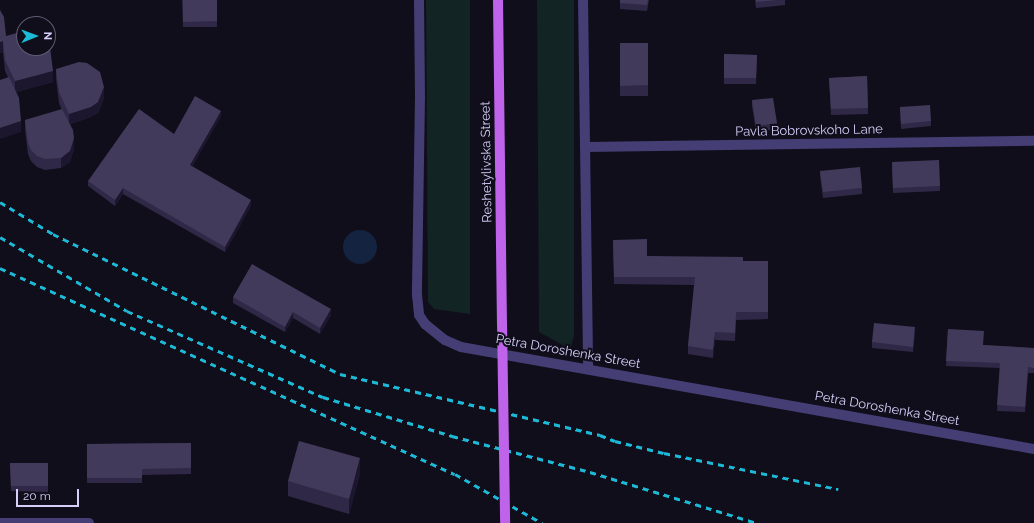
<!DOCTYPE html>
<style>
body{margin:0}
#map{position:relative;width:1034px;height:523px;overflow:hidden;background:#110e1b;font-family:Raleway,sans-serif}
div>[style]{position:absolute}
.green>*{inset:0;background:#122424}
.water>*{inset:0;background:#14233f}
.round{border-radius:50%}
.minor>*{height:10px;margin:-5px;padding:0 5px;transform-origin:5px;border-radius:5px;background:#443e74}
.primary>*{height:10px;margin:-5px;padding:0 5px;transform-origin:5px;border-radius:5px;background:#bf63ea}
.rail>*{height:3px;margin-top:-1.5px;transform-origin:0;background:repeating-linear-gradient(90deg,#1cbad7 0 6px,transparent 0 11px)}
.primary-bridge>*{height:10px;margin:-5px;padding:0 5px;transform-origin:5px;border-radius:5px;background:#bf63ea}
.wall>*{inset:0;background:#302847}
.shaded-wall>*{inset:0;background:#1c162e}
.building>*{inset:0;background:#423a5a}
span{translate:-50% -50%;white-space:nowrap;text-align:center;line-height:1.15;-webkit-text-stroke:4px #110e1b;paint-order:stroke}
.street-label{font-size:13px;color:#d5cef9}
.north{position:absolute;left:16px;top:16px;width:40px;height:40px;box-sizing:border-box;background:#110e1b;border:1px solid #5f5b74;border-radius:50%;rotate:89deg;font-size:11px;font-weight:700;line-height:16px;text-align:center;color:#d5cef9}
.north::after{content:'';display:block;margin:auto;width:14px;height:18px;background:#1cbad7;clip-path:polygon(50% 0,100% 100%,50% 72%,0 100%)}
.scale{position:absolute;left:16px;top:489px;width:63px;height:18px;box-sizing:border-box;border:2px solid #d5cef9;border-top:0;padding-left:5px;font-size:12px;line-height:14px;white-space:nowrap;color:#d5cef9;-webkit-text-stroke:3px #110e1b;paint-order:stroke}
</style>
<div id="map">
<div class="green">
<div style="clip-path:polygon(426px 0,470px 0,470px 314px,434px 309px,428px 302px)"></div>
<div style="clip-path:polygon(537px 0,574px 0,574px 336px,570px 349px,539px 332px)"></div>
</div>
<div class="water">
<div class="round" style="left:343px;top:230px;width:34px;height:34px"></div>
</div>
<div class="minor">
<div style="left:419px;top:0;width:97px;rotate:89.4deg"></div>
<div style="left:420px;top:97px;width:198px;rotate:90.9deg"></div>
<div style="left:417px;top:295px;width:20px;rotate:84deg"></div>
<div style="left:419px;top:315px;width:11px;rotate:56deg"></div>
<div style="left:425px;top:324px;width:26px;rotate:39deg"></div>
<div style="left:445px;top:340px;width:17px;rotate:24deg"></div>
<div style="left:461px;top:347px;width:582px;rotate:10.09deg"></div>
<div style="left:583px;top:0;width:369px;rotate:89.2deg"></div>
<div style="left:585px;top:147px;width:449px;rotate:-0.8deg"></div>
<div style="left:0;top:523px;width:89px"></div>
</div>
<div class="primary">
<div style="left:498px;top:0;width:323px;rotate:89.3deg"></div>
</div>
<div class="rail">
<div style="left:0;top:202px;width:62px;rotate:31.1deg"></div>
<div style="left:53px;top:234px;width:319px;rotate:26deg"></div>
<div style="left:340px;top:374px;width:267px;rotate:13.2deg"></div>
<div style="left:600px;top:435px;width:16px;rotate:22deg"></div>
<div style="left:615px;top:441px;width:50px;rotate:13.8deg"></div>
<div style="left:664px;top:453px;width:178px;rotate:11.7deg"></div>
<div style="left:0;top:237px;width:147px;rotate:30.2deg"></div>
<div style="left:127px;top:311px;width:214px;rotate:23.7deg"></div>
<div style="left:323px;top:397px;width:135px;rotate:16.8deg"></div>
<div style="left:452px;top:436px;width:143px;rotate:14.6deg"></div>
<div style="left:590px;top:472px;width:175px;rotate:17deg"></div>
<div style="left:0;top:268px;width:499px;rotate:24.4deg"></div>
<div style="left:455px;top:474px;width:100px;rotate:29.4deg"></div>
</div>
<div class="primary-bridge">
<div style="left:502px;top:323px;width:200px;rotate:89.1deg"></div>
</div>
<div class="wall">
<div style="clip-path:polygon(182px 0,217px 0,217px 27px,183px 27px)"></div>
<div style="clip-path:polygon(620px 0,649px 0,647px 11px,620px 9px)"></div>
<div style="clip-path:polygon(755px 0,785px 0,785px 5px,756px 8px)"></div>
<div style="clip-path:polygon(0 10px,6px 36px,53px 82px,16px 92px,21px 132px,8px 77px,5px 71px,3px 52px,0 53px)"></div>
<div style="clip-path:polygon(620px 43px,648px 43px,648px 96px,620px 96px)"></div>
<div style="clip-path:polygon(724px 54px,757px 55px,756px 84px,724px 84px)"></div>
<div style="clip-path:polygon(56px 69px,104px 98px,98px 113px,91px 117px,70px 124px,74px 149px,70px 162px,61px 168px,45px 170px,37px 167px,31px 161px,28px 154px,25px 130px,25px 120px,62px 110px,59px 103px,56px 79px)"></div>
<div style="clip-path:polygon(867px 76px,868px 114px,831px 115px,829px 78px)"></div>
<div style="clip-path:polygon(752px 100px,777px 123px,777px 129px,756px 132px,752px 106px)"></div>
<div style="clip-path:polygon(900px 107px,931px 121px,931px 126px,901px 129px)"></div>
<div style="clip-path:polygon(221px 116px,192px 167px,251px 206px,225px 252px,123px 194px,115px 206px,88px 186px,88px 181px)"></div>
<div style="clip-path:polygon(892px 167px,940px 186px,940px 191px,893px 193px)"></div>
<div style="clip-path:polygon(820px 171px,862px 188px,862px 194px,823px 198px,820px 176px)"></div>
<div style="clip-path:polygon(613px 240px,647px 256px,743px 261px,768px 261px,768px 319px,736px 320px,735px 341px,715px 340px,713px 358px,688px 354px,688px 346px,694px 285px,614px 284px)"></div>
<div style="clip-path:polygon(233px 297px,331px 315px,320px 334px,293px 318px,285px 332px,233px 303px)"></div>
<div style="clip-path:polygon(948px 329px,983px 345px,1034px 348px,1034px 373px,1028px 373px,1025px 412px,997px 411px,1000px 368px,946px 366px)"></div>
<div style="clip-path:polygon(915px 333px,913px 352px,872px 348px,872px 342px)"></div>
<div style="clip-path:polygon(191px 443px,191px 474px,142px 475px,142px 483px,87px 483px,87px 444px)"></div>
<div style="clip-path:polygon(10px 463px,48px 463px,48px 492px,11px 491px)"></div>
<div style="clip-path:polygon(360px 474px,349px 514px,288px 496px,288px 481px)"></div>
</div>
<div class="shaded-wall">
<div style="clip-path:polygon(3px 41px,3px 52px,0 53px,0 42px)"></div>
<div style="clip-path:polygon(53px 71px,53px 82px,15px 92px,15px 81px)"></div>
<div style="clip-path:polygon(104px 87px,104px 98px,98px 113px,91px 117px,69px 124px,69px 114px)"></div>
<div style="clip-path:polygon(221px 111px,221px 116px,190px 171px,190px 165px)"></div>
<div style="clip-path:polygon(21px 121px,21px 132px,0 139px,0 128px)"></div>
<div style="clip-path:polygon(74px 138px,74px 149px,70px 162px,61px 168px,61px 158px)"></div>
<div style="clip-path:polygon(123px 188px,123px 194px,115px 206px,115px 200px)"></div>
<div style="clip-path:polygon(251px 200px,251px 206px,225px 252px,225px 247px)"></div>
<div style="clip-path:polygon(331px 309px,331px 315px,320px 334px,320px 328px)"></div>
<div style="clip-path:polygon(293px 312px,293px 318px,285px 332px,285px 327px)"></div>
<div style="clip-path:polygon(915px 327px,915px 333px,913px 352px,913px 347px)"></div>
<div style="clip-path:polygon(715px 332px,715px 340px,713px 358px,713px 350px)"></div>
<div style="clip-path:polygon(360px 458px,360px 474px,349px 514px,349px 499px)"></div>
</div>
<div class="building">
<div style="clip-path:polygon(183px 0,217px 0,217px 21px,183px 22px)"></div>
<div style="clip-path:polygon(620px 0,648px 0,647px 5px,620px 3px)"></div>
<div style="clip-path:polygon(756px 0,776px 0,756px 2px)"></div>
<div style="clip-path:polygon(0 10px,4px 17px,6px 36px,24px 31px,24px 48px,48px 48px,48px 43px,50px 47px,53px 71px,15px 81px,5px 60px,3px 41px,0 42px)"></div>
<div style="clip-path:polygon(620px 43px,648px 43px,648px 85px,620px 86px)"></div>
<div style="clip-path:polygon(724px 54px,757px 55px,756px 78px,724px 78px)"></div>
<div style="clip-path:polygon(79px 62px,87px 63px,100px 72px,104px 87px,98px 102px,91px 107px,69px 114px,59px 92px,56px 69px)"></div>
<div style="clip-path:polygon(867px 76px,868px 108px,831px 109px,829px 78px)"></div>
<div style="clip-path:polygon(9px 77px,19px 98px,21px 121px,0 128px,0 80px)"></div>
<div style="clip-path:polygon(195px 96px,221px 111px,190px 165px,251px 200px,225px 247px,123px 188px,115px 200px,88px 181px,139px 109px,174px 134px)"></div>
<div style="clip-path:polygon(773px 98px,777px 123px,756px 126px,752px 100px)"></div>
<div style="clip-path:polygon(930px 105px,931px 121px,901px 124px,900px 107px)"></div>
<div style="clip-path:polygon(62px 109px,73px 130px,74px 138px,70px 151px,61px 158px,45px 159px,37px 156px,31px 150px,28px 143px,25px 120px)"></div>
<div style="clip-path:polygon(939px 160px,940px 186px,893px 188px,892px 162px)"></div>
<div style="clip-path:polygon(860px 167px,862px 188px,823px 192px,820px 171px)"></div>
<div style="clip-path:polygon(647px 239px,647px 256px,743px 257px,743px 261px,768px 261px,768px 312px,736px 312px,735px 333px,715px 332px,713px 350px,688px 346px,695px 277px,614px 277px,613px 240px)"></div>
<div style="clip-path:polygon(252px 264px,331px 309px,320px 328px,293px 312px,285px 327px,233px 297px)"></div>
<div style="clip-path:polygon(874px 323px,915px 327px,913px 347px,872px 342px)"></div>
<div style="clip-path:polygon(948px 329px,984px 331px,983px 345px,1034px 348px,1034px 368px,1028px 367px,1025px 407px,997px 405px,1000px 363px,946px 361px)"></div>
<div style="clip-path:polygon(299px 441px,360px 458px,349px 499px,288px 481px)"></div>
<div style="clip-path:polygon(191px 443px,191px 468px,142px 469px,142px 478px,87px 478px,87px 444px)"></div>
<div style="clip-path:polygon(10px 463px,48px 463px,48px 486px,11px 486px)"></div>
</div>
<div class="street-label">
<span style="left:809px;top:131px;rotate:-1deg">Pavla Bobrovskoho Lane</span>
<span style="left:487px;top:162px;rotate:-91deg">Reshetylivska Street</span>
<span style="left:568px;top:352px;rotate:10deg">Petra Doroshenka Street</span>
<span style="left:887px;top:409px;rotate:10deg">Petra Doroshenka Street</span>
</div>
<div class="north">N</div>
<div class="scale">20 m</div>
</div>
